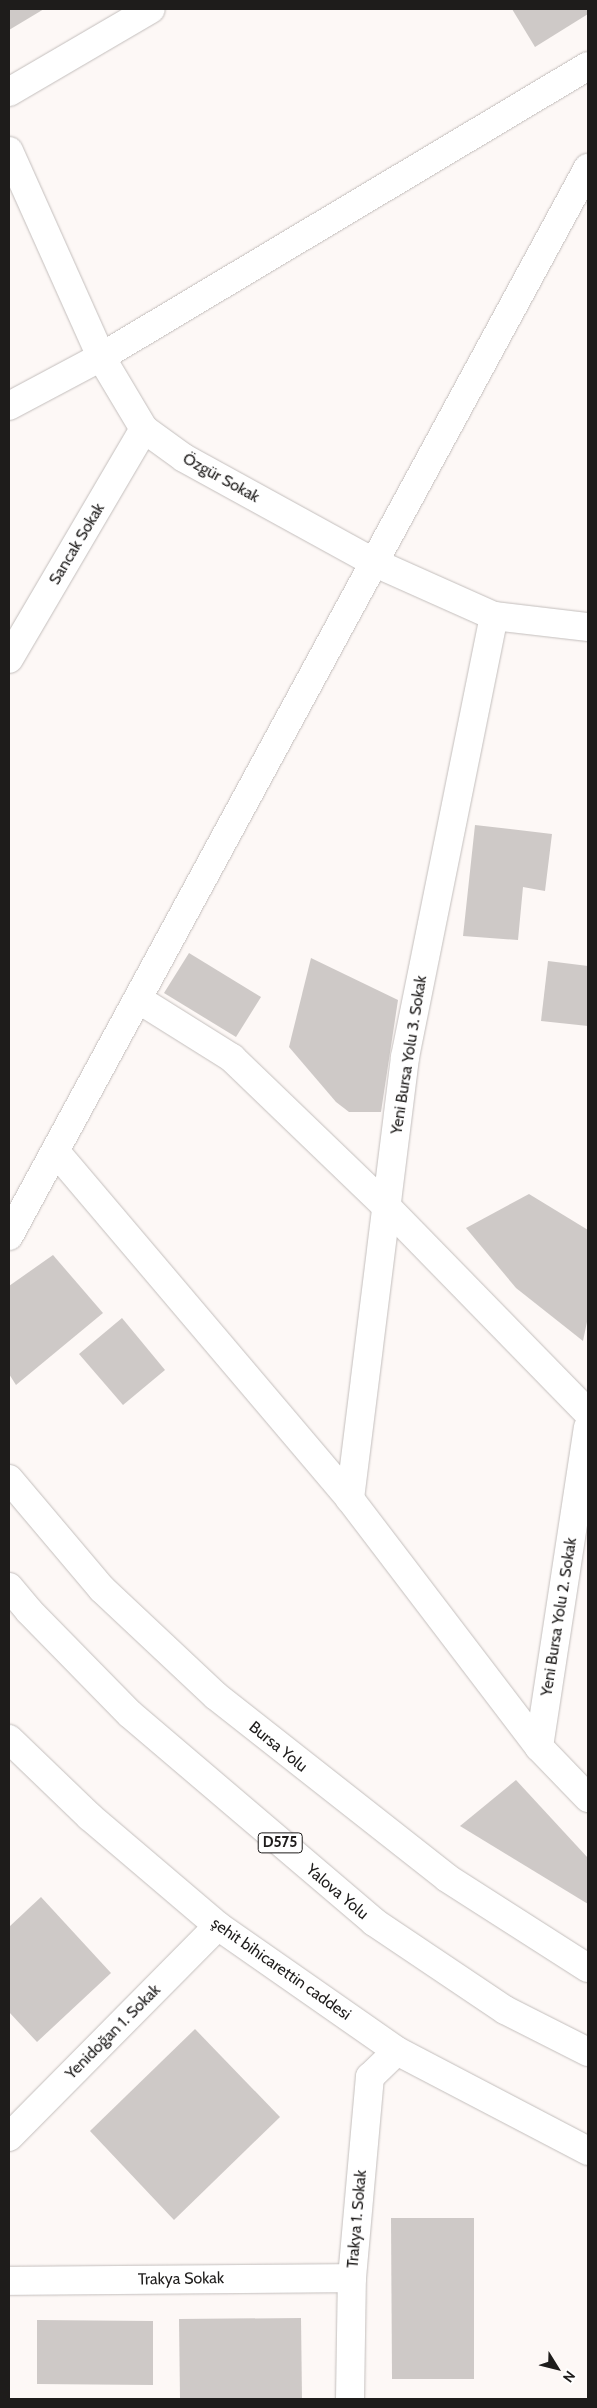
<!DOCTYPE html>
<meta charset="utf-8">
<style>
body{margin:0}
#map{position:relative;width:597px;height:2408px;overflow:hidden;background:#fdf8f6;font-family:Cabin,sans-serif}
div>[style]{position:absolute}
.building>*{inset:0;background:#cec9c7}
.roads{filter:drop-shadow(0 0 1px #c3bebc) drop-shadow(0 0 1px #c3bebc)}
.minor>*{height:28px;margin:-14px;padding:0 14px;transform-origin:14px;border-radius:14px;background:#fff}
.highway>*{height:28px;margin:-14px;padding:0 14px;transform-origin:14px;border-radius:14px;background:#fff}
span{translate:-50% -50%;white-space:nowrap;text-align:center;line-height:1.15;-webkit-text-stroke:4.5px #fff;paint-order:stroke}
.shield-label span{padding:1px 4px;background:#fff;border:1px solid;border-radius:4px;-webkit-text-stroke-width:0}
.shield-label{font-size:15px;color:#1e1c1b;font-weight:700}
.street-label{font-size:16px;color:#1e1c1b}
.frame{position:absolute;inset:0;border:10px solid #1e1c1b;pointer-events:none}
.north{position:absolute;left:532px;top:2343px;width:50px;height:50px;-webkit-text-stroke:4px #fff;paint-order:stroke;rotate:126deg;font-size:14px;font-weight:700;line-height:20px;text-align:center;color:#1e1c1b}
.north::after{content:'';display:block;margin:auto;width:18px;height:22px;background:#1e1c1b;clip-path:polygon(50% 0,100% 100%,50% 72%,0 100%)}
</style>
<div id="map">
<div class="building">
<div style="clip-path:polygon(9px 9px,44px 9px,9px 30px)"></div>
<div style="clip-path:polygon(512px 9px,588px 9px,588px 14px,535px 47px)"></div>
<div style="clip-path:polygon(475px 825px,552px 834px,545px 891px,523px 887px,518px 940px,463px 936px)"></div>
<div style="clip-path:polygon(189px 953px,261px 997px,236px 1037px,164px 993px)"></div>
<div style="clip-path:polygon(311px 958px,398px 1000px,381px 1112px,349px 1112px,336px 1102px,289px 1047px)"></div>
<div style="clip-path:polygon(548px 961px,588px 966px,588px 1026px,541px 1021px)"></div>
<div style="clip-path:polygon(529px 1194px,588px 1230px,588px 1317px,583px 1341px,516px 1288px,466px 1228px)"></div>
<div style="clip-path:polygon(53px 1255px,103px 1313px,16px 1385px,9px 1374px,9px 1286px)"></div>
<div style="clip-path:polygon(122px 1318px,165px 1370px,123px 1405px,79px 1354px)"></div>
<div style="clip-path:polygon(516px 1780px,588px 1858px,588px 1904px,460px 1826px)"></div>
<div style="clip-path:polygon(41px 1897px,111px 1973px,37px 2042px,9px 2012px,9px 1927px)"></div>
<div style="clip-path:polygon(195px 2029px,280px 2117px,174px 2220px,90px 2131px)"></div>
<div style="clip-path:polygon(391px 2218px,474px 2218px,474px 2379px,392px 2379px)"></div>
<div style="clip-path:polygon(301px 2318px,302px 2399px,180px 2399px,179px 2319px)"></div>
<div style="clip-path:polygon(37px 2320px,153px 2321px,153px 2385px,37px 2384px)"></div>
</div>
<div class="roads">
<div class="minor">
<div style="left:9px;top:92px;width:164px;rotate:-30.3deg"></div>
<div style="left:9px;top:151px;width:226px;rotate:65.9deg"></div>
<div style="left:101px;top:357px;width:84px;rotate:59.2deg"></div>
<div style="left:144px;top:429px;width:49px;rotate:35.9deg"></div>
<div style="left:184px;top:458px;width:216px;rotate:28.8deg"></div>
<div style="left:373px;top:562px;width:133px;rotate:24.1deg"></div>
<div style="left:494px;top:616px;width:95px;rotate:6.7deg"></div>
<div style="left:9px;top:406px;width:104px;rotate:-28deg"></div>
<div style="left:101px;top:357px;width:567px;rotate:-30.86deg"></div>
<div style="left:9px;top:659px;width:267px;rotate:-59.6deg"></div>
<div style="left:138px;top:999px;width:111px;rotate:32.1deg"></div>
<div style="left:232px;top:1058px;width:215px;rotate:43.9deg"></div>
<div style="left:387px;top:1207px;width:288px;rotate:45.7deg"></div>
<div style="left:56px;top:1152px;width:455px;rotate:49.7deg"></div>
<div style="left:350px;top:1499px;width:312px;rotate:52.7deg"></div>
<div style="left:539px;top:1747px;width:71px;rotate:46.1deg"></div>
<div style="left:9px;top:1236px;width:1215px;rotate:-61.54deg"></div>
<div style="left:350px;top:1499px;width:445px;rotate:-82.9deg"></div>
<div style="left:405px;top:1057px;width:450px;rotate:-78.6deg"></div>
<div style="left:9px;top:1739px;width:112px;rotate:43.9deg"></div>
<div style="left:90px;top:1817px;width:168px;rotate:40.4deg"></div>
<div style="left:218px;top:1926px;width:218px;rotate:34.9deg"></div>
<div style="left:397px;top:2051px;width:216px;rotate:27.6deg"></div>
<div style="left:539px;top:1747px;width:323px;rotate:-81.3deg"></div>
<div style="left:9px;top:2137px;width:297px;rotate:-45.3deg"></div>
<div style="left:9px;top:2281px;width:343px;rotate:-0.5deg"></div>
<div style="left:350px;top:2399px;width:121px;rotate:-89.1deg"></div>
<div style="left:352px;top:2278px;width:202px;rotate:-84.9deg"></div>
<div style="left:370px;top:2077px;width:37px;rotate:-44deg"></div>
</div>
<div class="highway">
<div style="left:9px;top:1479px;width:144px;rotate:49.8deg"></div>
<div style="left:102px;top:1589px;width:156px;rotate:43.2deg"></div>
<div style="left:216px;top:1696px;width:294px;rotate:38.2deg"></div>
<div style="left:447px;top:1878px;width:167px;rotate:32.6deg"></div>
<div style="left:9px;top:1587px;width:31px;rotate:50deg"></div>
<div style="left:29px;top:1611px;width:144px;rotate:45.6deg"></div>
<div style="left:130px;top:1714px;width:321px;rotate:40.4deg"></div>
<div style="left:374px;top:1922px;width:158px;rotate:33.9deg"></div>
<div style="left:505px;top:2010px;width:93px;rotate:26.8deg"></div>
</div>
</div>
<div class="shield-label">
<span style="left:280px;top:1843px">D575</span>
</div>
<div class="street-label">
<span style="left:221px;top:478px;rotate:29deg">Özgür Sokak</span>
<span style="left:77px;top:544px;rotate:-59deg">Sancak Sokak</span>
<span style="left:409px;top:1055px;rotate:-81deg">Yeni Bursa Yolu 3. Sokak</span>
<span style="left:559px;top:1617px;rotate:-81deg">Yeni Bursa Yolu 2. Sokak</span>
<span style="left:278px;top:1747px;rotate:39deg">Bursa Yolu</span>
<span style="left:337px;top:1892px;rotate:40deg">Yalova Yolu</span>
<span style="left:281px;top:1969px;rotate:35deg">şehit bihicarettin caddesi</span>
<span style="left:113px;top:2032px;rotate:-45deg">Yenidoğan 1. Sokak</span>
<span style="left:357px;top:2219px;rotate:-85deg">Trakya 1. Sokak</span>
<span style="left:181px;top:2279px;rotate:-1deg">Trakya Sokak</span>
</div>
<div class="frame"></div>
<div class="north">N</div>
</div>
